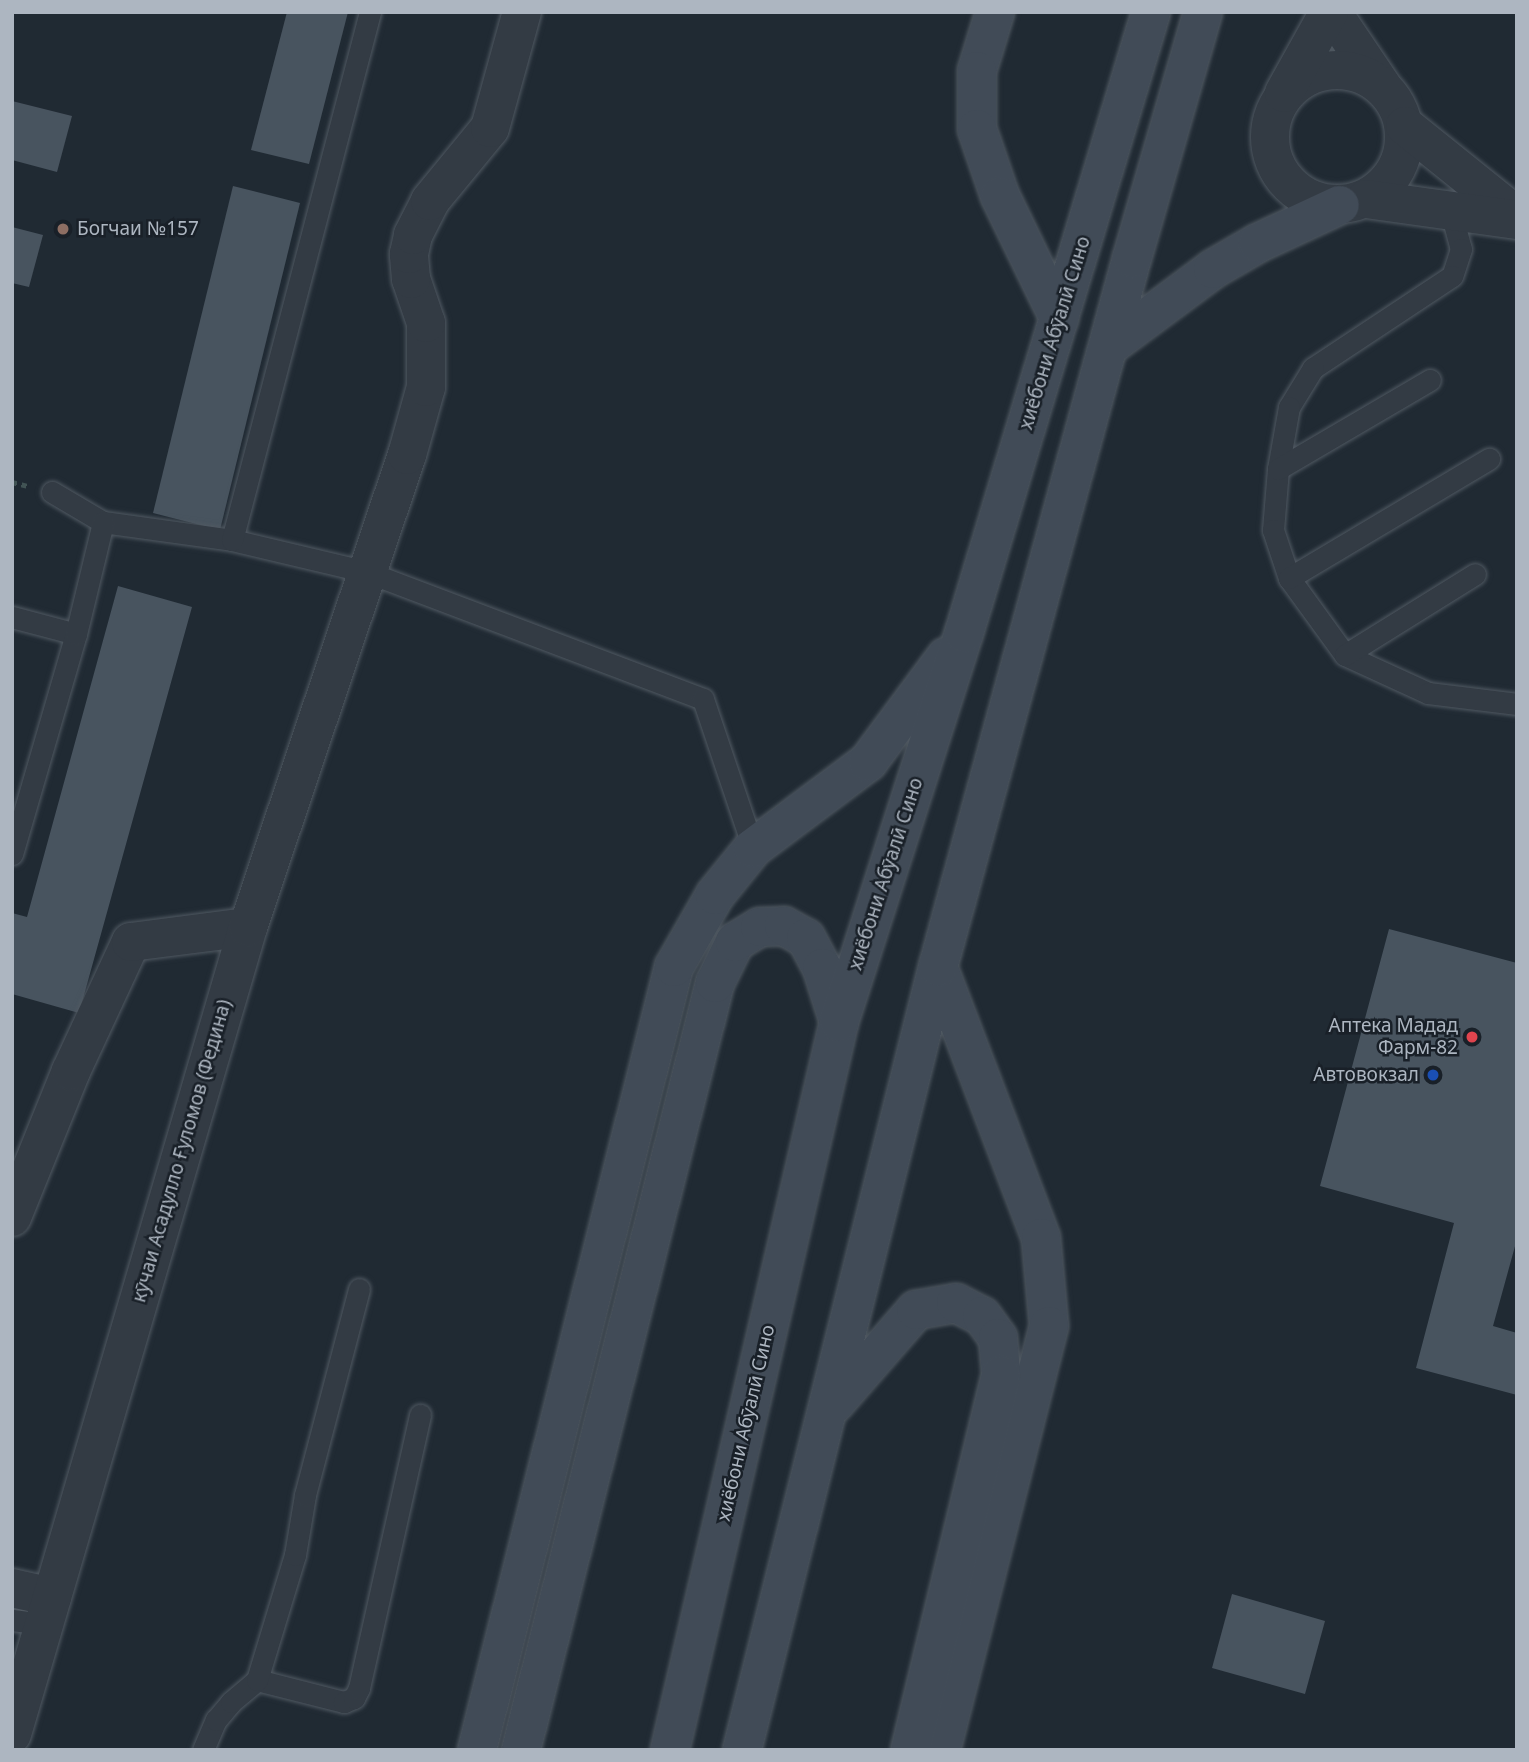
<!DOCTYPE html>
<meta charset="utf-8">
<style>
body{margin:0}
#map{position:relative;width:1529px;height:1762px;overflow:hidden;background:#202a33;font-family:"Noto Sans",sans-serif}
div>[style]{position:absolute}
.building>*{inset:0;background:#48545f}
.path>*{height:4.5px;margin-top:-2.25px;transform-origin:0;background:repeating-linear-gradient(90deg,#415354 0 5px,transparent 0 10px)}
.roads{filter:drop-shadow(0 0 2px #505962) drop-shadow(0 0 2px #505962)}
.lane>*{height:21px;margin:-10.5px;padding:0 10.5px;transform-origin:10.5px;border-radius:10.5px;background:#333b44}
.street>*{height:38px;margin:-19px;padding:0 19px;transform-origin:19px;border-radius:19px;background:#333b44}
.street>.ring{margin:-19px;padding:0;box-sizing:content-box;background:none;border:38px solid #333b44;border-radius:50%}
.secondary>*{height:38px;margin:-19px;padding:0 19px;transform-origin:19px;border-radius:19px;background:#414b57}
.dots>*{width:19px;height:19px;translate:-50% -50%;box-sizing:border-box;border:4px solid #192028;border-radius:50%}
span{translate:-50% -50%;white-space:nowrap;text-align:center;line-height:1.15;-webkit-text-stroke:5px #192028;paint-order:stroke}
.poi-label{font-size:19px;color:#adb6c1}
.left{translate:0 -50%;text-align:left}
.right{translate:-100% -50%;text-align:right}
.street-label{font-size:19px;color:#adb6c1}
.frame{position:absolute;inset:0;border:14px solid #adb6c1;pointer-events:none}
</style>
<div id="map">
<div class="building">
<div style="clip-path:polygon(287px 12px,348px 12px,309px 164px,251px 150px)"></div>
<div style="clip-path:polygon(12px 101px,72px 116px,57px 172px,12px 160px)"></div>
<div style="clip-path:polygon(233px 186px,300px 203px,220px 530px,153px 513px)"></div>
<div style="clip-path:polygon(12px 227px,43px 235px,29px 287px,12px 283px)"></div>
<div style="clip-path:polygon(118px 586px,192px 607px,79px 1013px,12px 994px,12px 913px,27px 917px)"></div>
<div style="clip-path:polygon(1389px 929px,1517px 963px,1517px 1239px,1493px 1326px,1517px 1333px,1517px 1395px,1416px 1368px,1454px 1223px,1320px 1186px)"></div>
<div style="clip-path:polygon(1232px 1594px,1325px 1621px,1305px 1694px,1212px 1668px)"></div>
</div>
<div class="path">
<div style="left:12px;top:482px;width:16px;rotate:14deg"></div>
</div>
<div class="roads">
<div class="lane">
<div style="left:1451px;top:212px;width:38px;rotate:75deg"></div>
<div style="left:1461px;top:249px;width:28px;rotate:108deg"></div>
<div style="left:1452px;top:276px;width:167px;rotate:146.5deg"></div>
<div style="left:1313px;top:368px;width:46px;rotate:121.6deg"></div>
<div style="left:1289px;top:407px;width:63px;rotate:100.1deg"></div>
<div style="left:1278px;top:469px;width:61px;rotate:94.7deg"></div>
<div style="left:1273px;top:530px;width:51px;rotate:71.6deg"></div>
<div style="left:1289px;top:578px;width:95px;rotate:54deg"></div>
<div style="left:1345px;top:655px;width:91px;rotate:24.6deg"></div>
<div style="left:1428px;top:693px;width:90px;rotate:7deg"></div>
<div style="left:1278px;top:469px;width:176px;rotate:-30.4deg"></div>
<div style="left:52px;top:492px;width:59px;rotate:30.5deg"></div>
<div style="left:103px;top:522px;width:130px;rotate:7.9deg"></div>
<div style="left:232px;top:540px;width:139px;rotate:13.3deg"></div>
<div style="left:367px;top:572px;width:359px;rotate:20.7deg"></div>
<div style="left:703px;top:699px;width:157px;rotate:71.4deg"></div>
<div style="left:232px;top:540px;width:546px;rotate:-75.35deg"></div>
<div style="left:1289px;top:578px;width:233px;rotate:-30.8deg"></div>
<div style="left:12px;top:617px;width:66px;rotate:14.9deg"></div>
<div style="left:1345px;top:655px;width:153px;rotate:-31.9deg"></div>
<div style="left:12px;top:854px;width:229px;rotate:-73.8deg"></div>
<div style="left:76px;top:634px;width:115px;rotate:-76.4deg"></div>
<div style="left:12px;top:1620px;width:32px;rotate:7deg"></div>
<div style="left:257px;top:1680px;width:90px;rotate:14.2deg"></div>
<div style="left:344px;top:1702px;width:11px;rotate:-22deg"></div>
<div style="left:354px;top:1698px;width:11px;rotate:-63deg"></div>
<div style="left:359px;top:1688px;width:280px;rotate:-77.4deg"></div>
<div style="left:203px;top:1750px;width:33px;rotate:-67deg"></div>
<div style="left:216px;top:1720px;width:23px;rotate:-50deg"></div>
<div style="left:231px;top:1702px;width:34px;rotate:-40deg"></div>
<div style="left:257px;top:1680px;width:131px;rotate:-73.1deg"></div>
<div style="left:295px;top:1555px;width:61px;rotate:-80.5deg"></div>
<div style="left:305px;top:1495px;width:213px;rotate:-75.3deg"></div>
</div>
<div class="street">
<div style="left:1332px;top:12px;width:89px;rotate:56deg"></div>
<div class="ring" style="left:1270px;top:70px;width:96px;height:96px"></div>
<div style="left:1284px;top:93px;width:93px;rotate:-60.9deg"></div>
<div style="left:1405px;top:126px;width:144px;rotate:38.8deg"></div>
<div style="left:1366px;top:199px;width:152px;rotate:7.9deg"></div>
<div style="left:12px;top:1217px;width:157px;rotate:-68deg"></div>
<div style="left:71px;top:1071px;width:142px;rotate:-65.1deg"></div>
<div style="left:131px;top:942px;width:118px;rotate:-7.3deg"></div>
<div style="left:12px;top:1588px;width:41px;rotate:12.7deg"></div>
<div style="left:12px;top:1734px;width:841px;rotate:-73.7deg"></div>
<div style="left:248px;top:927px;width:498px;rotate:-71.4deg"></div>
<div style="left:407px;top:455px;width:71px;rotate:-74.4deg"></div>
<div style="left:426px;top:387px;width:64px;rotate:-90deg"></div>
<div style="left:426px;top:323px;width:46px;rotate:-108.8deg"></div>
<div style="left:411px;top:279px;width:25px;rotate:-95deg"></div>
<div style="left:409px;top:254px;width:19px;rotate:-78deg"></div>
<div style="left:413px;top:235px;width:38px;rotate:-63deg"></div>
<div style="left:430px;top:201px;width:94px;rotate:-50.6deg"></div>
<div style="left:490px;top:128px;width:120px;rotate:-74.6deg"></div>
</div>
<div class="secondary">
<div style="left:995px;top:12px;width:62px;rotate:107deg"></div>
<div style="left:977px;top:71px;width:58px;rotate:90deg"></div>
<div style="left:977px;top:129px;width:71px;rotate:71.1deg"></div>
<div style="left:1000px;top:196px;width:136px;rotate:64.2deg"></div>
<div style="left:1108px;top:347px;width:131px;rotate:-36.6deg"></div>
<div style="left:1213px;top:269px;width:52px;rotate:-30deg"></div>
<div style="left:1258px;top:243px;width:90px;rotate:-24.9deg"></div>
<div style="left:938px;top:967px;width:290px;rotate:69.2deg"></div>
<div style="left:1041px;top:1238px;width:88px;rotate:84.8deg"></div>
<div style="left:1049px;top:1326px;width:438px;rotate:104.3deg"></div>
<div style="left:834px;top:1404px;width:125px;rotate:-48.9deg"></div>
<div style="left:916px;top:1310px;width:41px;rotate:-9.9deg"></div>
<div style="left:956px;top:1303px;width:29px;rotate:27deg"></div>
<div style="left:982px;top:1316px;width:27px;rotate:54deg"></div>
<div style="left:998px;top:1338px;width:37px;rotate:85deg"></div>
<div style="left:1001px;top:1375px;width:386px;rotate:103.6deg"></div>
<div style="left:477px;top:1750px;width:807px;rotate:-75.88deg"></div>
<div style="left:674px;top:967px;width:83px;rotate:-60.3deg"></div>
<div style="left:715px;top:895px;width:60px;rotate:-51deg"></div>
<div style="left:753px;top:848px;width:144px;rotate:-36.8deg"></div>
<div style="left:868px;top:762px;width:131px;rotate:-53.4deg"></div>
<div style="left:521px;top:1750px;width:791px;rotate:-75.81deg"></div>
<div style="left:715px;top:983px;width:46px;rotate:-64deg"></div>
<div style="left:735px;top:942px;width:29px;rotate:-31deg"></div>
<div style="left:760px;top:927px;width:24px;rotate:-2deg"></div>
<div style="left:784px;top:926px;width:25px;rotate:29deg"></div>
<div style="left:806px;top:938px;width:34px;rotate:62deg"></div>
<div style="left:822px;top:968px;width:57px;rotate:72.5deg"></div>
<div style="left:670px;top:1750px;width:747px;rotate:-76.93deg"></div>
<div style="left:839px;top:1022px;width:409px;rotate:-72.2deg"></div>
<div style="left:964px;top:633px;width:649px;rotate:-73.24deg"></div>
<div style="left:742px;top:1750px;width:807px;rotate:-75.95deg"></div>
<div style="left:938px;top:967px;width:735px;rotate:-74.7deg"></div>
<div style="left:1132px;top:258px;width:256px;rotate:-73.9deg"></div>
</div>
</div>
<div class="dots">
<div style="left:63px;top:229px;background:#8d6e63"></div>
<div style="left:1472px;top:1037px;background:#e0444e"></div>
<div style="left:1433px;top:1075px;background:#1a4fb4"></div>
</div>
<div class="poi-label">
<span class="left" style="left:77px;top:229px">Богчаи №157</span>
<span class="right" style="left:1458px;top:1037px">Аптека Мадад<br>Фарм-82</span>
<span class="right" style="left:1419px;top:1075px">Автовокзал</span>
</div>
<div class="street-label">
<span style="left:1055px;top:333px;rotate:-73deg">хиёбони Абӯалӣ Сино</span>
<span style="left:886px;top:874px;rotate:-72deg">хиёбони Абӯалӣ Сино</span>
<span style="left:182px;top:1151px;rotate:-74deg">кӯчаи Асадулло Ғуломов (Федина)</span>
<span style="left:746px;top:1423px;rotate:-77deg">хиёбони Абӯалӣ Сино</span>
</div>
<div class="frame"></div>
</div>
